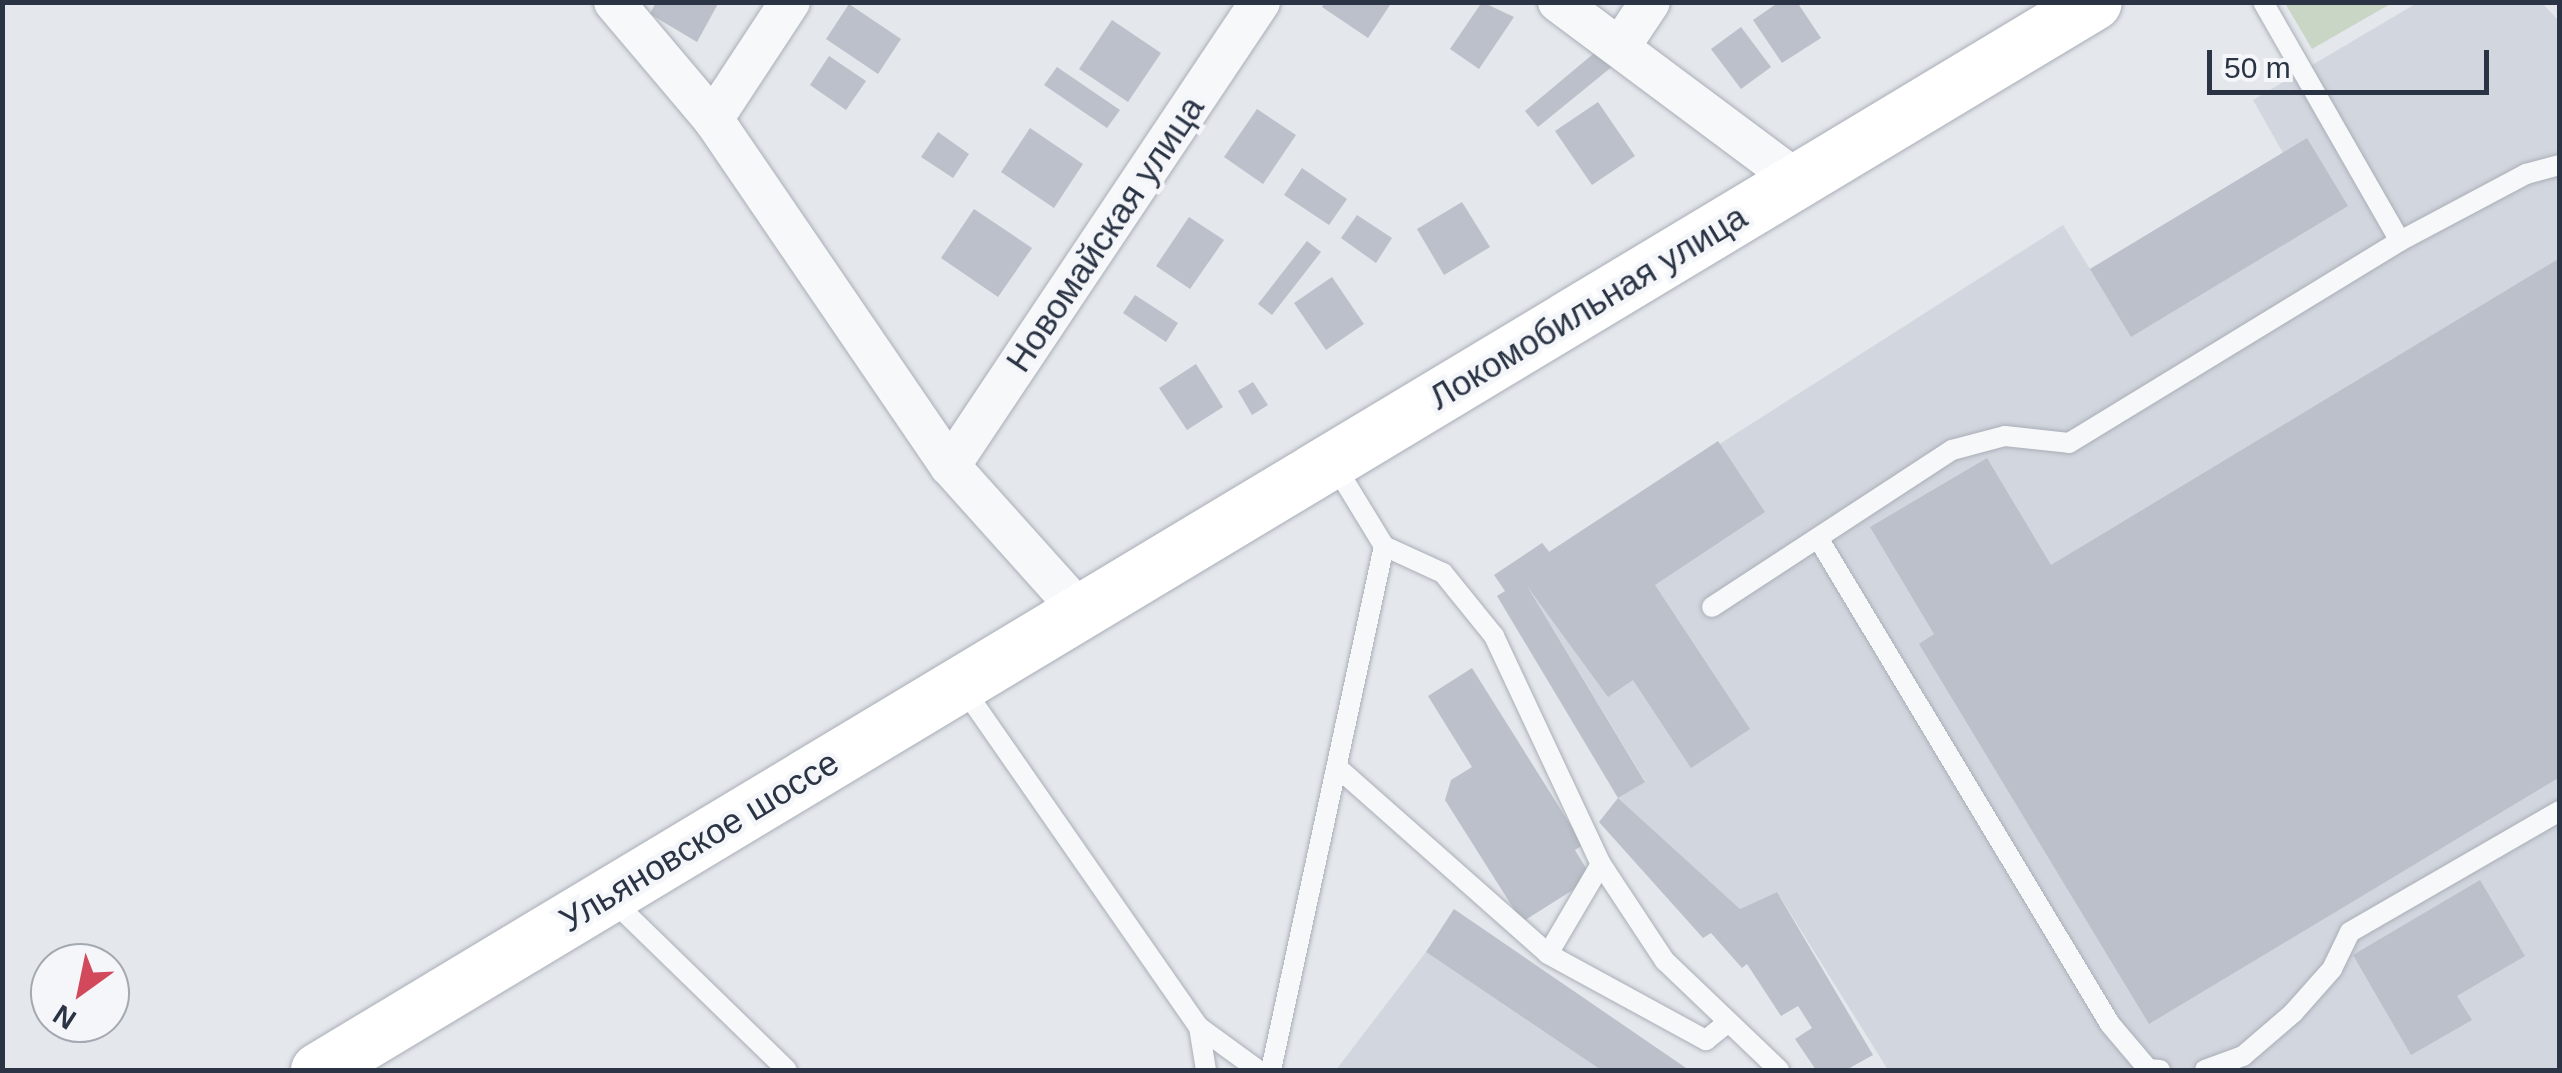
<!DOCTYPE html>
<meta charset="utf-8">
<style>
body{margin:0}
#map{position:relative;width:2562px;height:1073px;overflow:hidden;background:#e4e7ec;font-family:Helvetica,sans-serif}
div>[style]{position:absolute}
.built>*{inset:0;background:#d2d6de}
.green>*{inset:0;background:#c9d6c5}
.building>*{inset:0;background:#bbc0ca}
.roads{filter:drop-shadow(0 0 2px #a9aeb7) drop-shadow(0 0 2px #a9aeb7)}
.service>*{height:20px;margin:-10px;padding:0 10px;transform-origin:10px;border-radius:10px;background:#f7f8fa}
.minor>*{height:40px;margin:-20px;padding:0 20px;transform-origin:20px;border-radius:20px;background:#f7f8fa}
.primary>*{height:55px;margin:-27.5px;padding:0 27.5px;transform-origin:27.5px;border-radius:27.5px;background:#fff}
span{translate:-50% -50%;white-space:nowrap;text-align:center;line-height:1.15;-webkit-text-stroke:9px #f4f6f9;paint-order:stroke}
.street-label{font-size:35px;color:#2b3445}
.frame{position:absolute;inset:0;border:5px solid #2b3445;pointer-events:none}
.north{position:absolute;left:30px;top:943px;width:100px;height:100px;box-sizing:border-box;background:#f4f6f9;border:2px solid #a4a8b1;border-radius:50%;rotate:213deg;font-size:28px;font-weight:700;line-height:40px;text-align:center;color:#2b3445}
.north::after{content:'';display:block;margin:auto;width:35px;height:45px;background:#d1495b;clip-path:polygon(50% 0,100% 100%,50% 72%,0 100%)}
.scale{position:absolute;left:2207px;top:50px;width:282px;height:45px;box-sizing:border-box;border:5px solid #2b3445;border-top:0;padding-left:12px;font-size:30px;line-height:35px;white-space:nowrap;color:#2b3445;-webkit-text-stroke:8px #f4f6f9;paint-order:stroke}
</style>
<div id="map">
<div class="built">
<div style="clip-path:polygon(2417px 3px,2542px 3px,2559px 21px,2559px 1070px,1888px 1070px,1777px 892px,1740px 909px,1618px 798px,1645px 781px,1524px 581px,1542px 543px,1550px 552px,2063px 225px,2090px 269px,2283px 153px,2253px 100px)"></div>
<div style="clip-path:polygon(1426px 952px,1601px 1070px,1336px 1070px)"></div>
</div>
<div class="green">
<div style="clip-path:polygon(2285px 3px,2392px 3px,2312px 49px)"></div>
</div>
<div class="building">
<div style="clip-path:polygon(656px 2px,719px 2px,697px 42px,650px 14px)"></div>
<div style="clip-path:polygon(1325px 2px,1392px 2px,1368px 38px,1322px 7px)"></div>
<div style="clip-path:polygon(1482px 2px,1514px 17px,1479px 69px,1450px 49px)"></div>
<div style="clip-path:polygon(1779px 2px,1797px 2px,1821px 38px,1782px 63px,1753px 20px)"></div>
<div style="clip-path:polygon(849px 4px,901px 39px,878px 74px,826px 39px)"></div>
<div style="clip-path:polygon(1112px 20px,1161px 53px,1128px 102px,1079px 69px)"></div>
<div style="clip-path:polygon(1741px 27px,1771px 67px,1741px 89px,1711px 49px)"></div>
<div style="clip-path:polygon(1605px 44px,1619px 61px,1538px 127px,1525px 111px)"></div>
<div style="clip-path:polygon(829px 56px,866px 81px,846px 110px,810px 85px)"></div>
<div style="clip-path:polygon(1057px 67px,1120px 110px,1107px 128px,1044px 85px)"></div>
<div style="clip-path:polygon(1598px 102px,1635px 156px,1592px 185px,1555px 131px)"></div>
<div style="clip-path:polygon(1257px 109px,1296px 135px,1263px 184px,1224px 157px)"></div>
<div style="clip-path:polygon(1030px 128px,1083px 164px,1054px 208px,1001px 172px)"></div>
<div style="clip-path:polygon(938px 132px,969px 154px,953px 178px,921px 157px)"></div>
<div style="clip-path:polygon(2307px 138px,2348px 206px,2131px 337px,2090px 269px)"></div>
<div style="clip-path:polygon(1302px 168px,1347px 199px,1329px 225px,1284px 195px)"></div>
<div style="clip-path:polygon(1462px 202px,1490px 247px,1444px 275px,1417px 229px)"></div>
<div style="clip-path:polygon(974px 209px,1032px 248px,998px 297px,941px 258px)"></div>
<div style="clip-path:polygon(1357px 215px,1392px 238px,1376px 263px,1341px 238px)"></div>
<div style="clip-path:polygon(1189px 217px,1224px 240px,1190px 289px,1156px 266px)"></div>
<div style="clip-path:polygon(1307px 241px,1321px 252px,1272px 315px,1258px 304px)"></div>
<div style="clip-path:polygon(2560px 258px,2560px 777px,2149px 1024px,1919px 644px,1934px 634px,1870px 527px,1987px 458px,2051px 565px)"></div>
<div style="clip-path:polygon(1332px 277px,1364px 324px,1326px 350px,1294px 303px)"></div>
<div style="clip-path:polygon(1135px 295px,1178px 323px,1166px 342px,1123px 313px)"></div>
<div style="clip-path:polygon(1196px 364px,1223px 407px,1187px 430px,1159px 388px)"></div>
<div style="clip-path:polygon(1253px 382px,1268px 405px,1252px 415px,1238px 391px)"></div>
<div style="clip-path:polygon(1718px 441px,1765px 512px,1655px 585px,1750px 729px,1691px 768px,1633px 680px,1608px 697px,1527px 586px,1645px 782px,1618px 798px,1497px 596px,1505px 591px,1494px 575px,1542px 543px,1549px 552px)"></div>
<div style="clip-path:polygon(1472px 668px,1583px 845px,1575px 850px,1592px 878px,1522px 922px,1445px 800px,1451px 780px,1472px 767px,1428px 696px)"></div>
<div style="clip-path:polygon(1618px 798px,1740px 909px,1777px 892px,1873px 1055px,1846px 1070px,1816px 1070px,1795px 1039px,1812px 1028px,1798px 1006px,1781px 1016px,1747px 964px,1742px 968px,1711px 933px,1703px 938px,1599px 822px)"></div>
<div style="clip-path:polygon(2480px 880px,2525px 956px,2457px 996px,2472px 1020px,2411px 1055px,2353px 955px)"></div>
<div style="clip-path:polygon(1454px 909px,1689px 1070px,1601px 1070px,1426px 952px)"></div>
</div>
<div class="roads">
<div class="service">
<div style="left:2263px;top:2px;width:275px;rotate:60.2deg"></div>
<div style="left:1334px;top:464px;width:96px;rotate:58.6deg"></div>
<div style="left:1384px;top:546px;width:65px;rotate:24.6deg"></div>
<div style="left:1443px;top:573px;width:81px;rotate:51deg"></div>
<div style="left:1494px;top:636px;width:252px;rotate:64.9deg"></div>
<div style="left:1601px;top:864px;width:116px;rotate:56.6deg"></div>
<div style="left:1665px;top:961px;width:158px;rotate:43.7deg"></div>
<div style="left:1818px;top:538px;width:567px;rotate:59deg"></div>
<div style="left:2110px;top:1024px;width:59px;rotate:49.8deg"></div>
<div style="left:2148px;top:1069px;width:12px;rotate:5deg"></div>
<div style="left:1712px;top:607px;width:287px;rotate:-33.2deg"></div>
<div style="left:1952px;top:450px;width:55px;rotate:-14.8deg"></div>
<div style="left:2005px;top:436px;width:64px;rotate:6.2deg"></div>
<div style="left:2069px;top:443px;width:388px;rotate:-31.4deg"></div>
<div style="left:2400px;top:241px;width:143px;rotate:-28deg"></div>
<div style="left:2526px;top:174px;width:35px;rotate:-15deg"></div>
<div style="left:961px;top:685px;width:417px;rotate:55.2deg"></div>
<div style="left:1199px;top:1027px;width:44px;rotate:80.8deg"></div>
<div style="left:1337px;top:767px;width:282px;rotate:41.5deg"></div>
<div style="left:1548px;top:954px;width:180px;rotate:28.6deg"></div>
<div style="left:1706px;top:1040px;width:28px;rotate:-39deg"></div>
<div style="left:609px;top:897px;width:248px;rotate:44.2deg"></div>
<div style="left:1548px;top:954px;width:104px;rotate:-59.5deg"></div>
<div style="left:1199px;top:1027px;width:73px;rotate:36.1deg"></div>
<div style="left:1271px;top:1070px;width:536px;rotate:-77.83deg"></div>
<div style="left:2205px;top:1070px;width:40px;rotate:-20.2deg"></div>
<div style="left:2243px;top:1056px;width:66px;rotate:-40.7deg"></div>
<div style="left:2293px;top:1013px;width:59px;rotate:-48.4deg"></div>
<div style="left:2332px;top:969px;width:41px;rotate:-64.1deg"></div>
<div style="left:2350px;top:932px;width:242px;rotate:-30deg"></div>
</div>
<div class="minor">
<div style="left:614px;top:2px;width:153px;rotate:49.8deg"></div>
<div style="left:713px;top:119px;width:420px;rotate:55.7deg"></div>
<div style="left:950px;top:466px;width:195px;rotate:48.1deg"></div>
<div style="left:1558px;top:2px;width:299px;rotate:36.7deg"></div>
<div style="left:1622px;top:44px;width:50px;rotate:-56.3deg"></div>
<div style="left:713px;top:119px;width:140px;rotate:-56.7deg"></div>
<div style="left:950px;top:466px;width:558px;rotate:-56.25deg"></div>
</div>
<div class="primary">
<div style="left:318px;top:1070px;width:2072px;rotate:-31.02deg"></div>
</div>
</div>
<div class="street-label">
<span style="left:1105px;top:234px;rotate:-56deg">Новомайская улица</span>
<span style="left:1588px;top:307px;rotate:-31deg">Локомобильная улица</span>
<span style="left:699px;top:841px;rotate:-31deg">Ульяновское шоссе</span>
</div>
<div class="frame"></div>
<div class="north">N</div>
<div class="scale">50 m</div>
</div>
